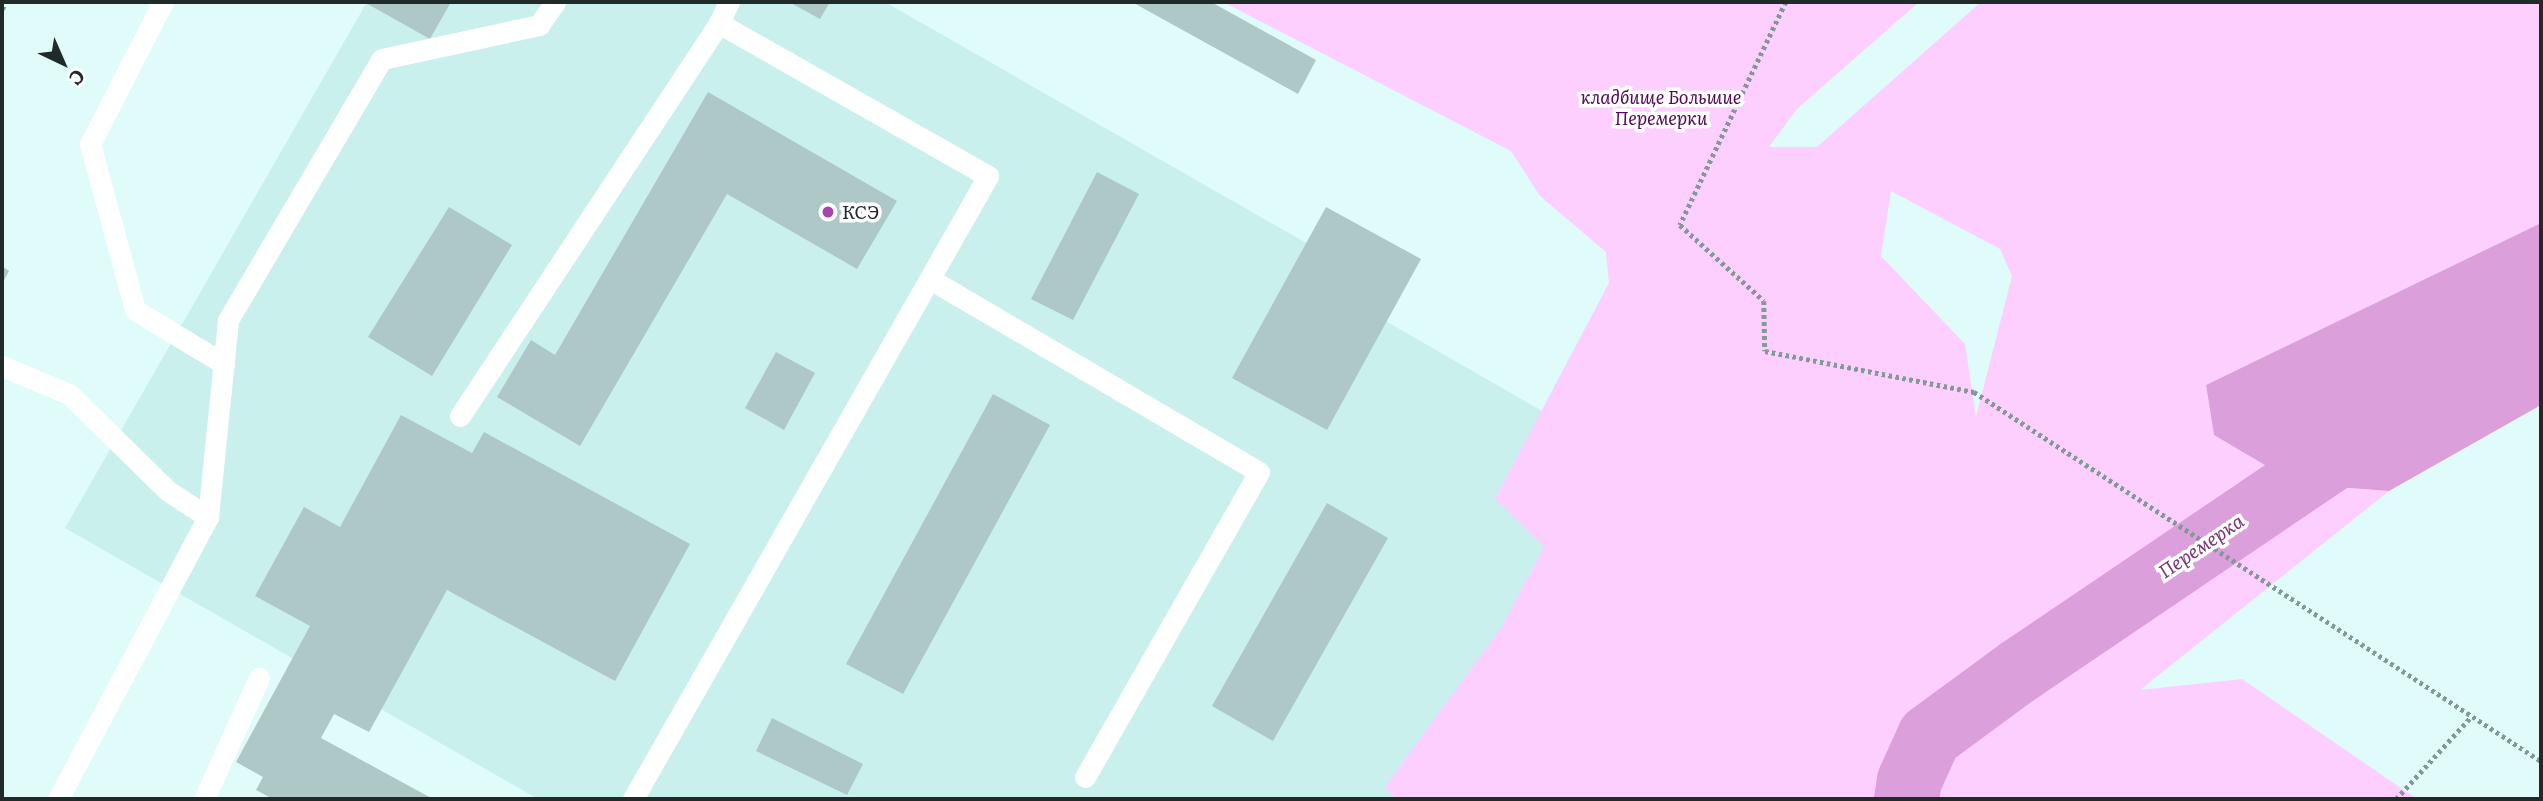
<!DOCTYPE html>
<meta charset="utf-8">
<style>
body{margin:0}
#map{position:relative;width:2543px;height:801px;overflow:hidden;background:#dffbfa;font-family:Literata,serif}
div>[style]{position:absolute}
.built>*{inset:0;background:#caf0ee}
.green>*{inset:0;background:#fdcffe}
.water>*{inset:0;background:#dba0dc}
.river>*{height:65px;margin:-32.5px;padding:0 32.5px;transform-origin:32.5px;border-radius:32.5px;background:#dba0dc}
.building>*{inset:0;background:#adc8c6}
.path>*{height:4.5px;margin-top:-2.25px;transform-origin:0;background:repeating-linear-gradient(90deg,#849897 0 3.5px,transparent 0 7px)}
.service>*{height:21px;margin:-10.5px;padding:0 10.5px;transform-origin:10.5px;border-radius:10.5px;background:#fff}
.dots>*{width:19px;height:19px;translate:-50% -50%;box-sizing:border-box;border:4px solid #fff;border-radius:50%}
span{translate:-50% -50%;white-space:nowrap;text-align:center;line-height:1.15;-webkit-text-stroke:7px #fff;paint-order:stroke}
.park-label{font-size:18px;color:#530b57;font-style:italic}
.poi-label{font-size:18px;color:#1f2a29}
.left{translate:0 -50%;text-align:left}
.water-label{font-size:19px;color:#79347d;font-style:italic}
.frame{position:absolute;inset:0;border:4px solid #1f2a29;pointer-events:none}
.north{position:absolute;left:28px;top:28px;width:70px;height:70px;-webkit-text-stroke:5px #fff;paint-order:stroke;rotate:136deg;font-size:19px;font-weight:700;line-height:28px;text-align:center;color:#1f2a29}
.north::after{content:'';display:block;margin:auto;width:24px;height:32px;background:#1f2a29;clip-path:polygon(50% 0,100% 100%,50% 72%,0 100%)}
</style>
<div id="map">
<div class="built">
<div style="clip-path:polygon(367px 2px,885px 2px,1362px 275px,1356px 304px,1629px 461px,1435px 799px,538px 799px,65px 528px)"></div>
</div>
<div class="green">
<div style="clip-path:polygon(evenodd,1223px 2px,1919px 2px,1797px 109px,1769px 147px,1817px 147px,1981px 2px,2541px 2px,2541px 223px,2206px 385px,2214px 435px,2297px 484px,2389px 491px,2140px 690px,2242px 679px,2417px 799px,1396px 799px,1385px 787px,1501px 628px,1544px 547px,1495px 499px,1609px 283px,1606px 252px,1540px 196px,1511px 151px,1223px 2px,1891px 191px,2000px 249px,2012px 276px,1976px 417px,1965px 344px,1881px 256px,1891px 191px)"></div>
</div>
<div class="water">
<div style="clip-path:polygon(2541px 223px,2541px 405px,2389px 491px,2297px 484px,2214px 435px,2206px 385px)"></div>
</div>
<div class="river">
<div style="left:1906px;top:799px;width:19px;rotate:-81deg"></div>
<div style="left:1909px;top:780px;width:48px;rotate:-65.6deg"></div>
<div style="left:1929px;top:736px;width:112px;rotate:-36.3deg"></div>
<div style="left:2019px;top:670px;width:423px;rotate:-34.1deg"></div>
</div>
<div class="building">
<div style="clip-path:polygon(364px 2px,451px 2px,430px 39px)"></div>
<div style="clip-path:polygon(789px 2px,830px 2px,820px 19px)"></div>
<div style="clip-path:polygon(1132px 2px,1211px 2px,1316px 60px,1298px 94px)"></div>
<div style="clip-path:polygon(708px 92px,897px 201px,857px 269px,727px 194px,580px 446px,497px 397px,531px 340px,555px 355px)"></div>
<div style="clip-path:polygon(1097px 172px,1139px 194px,1073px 320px,1031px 299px)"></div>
<div style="clip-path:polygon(449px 207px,512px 245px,432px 376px,368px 337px)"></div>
<div style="clip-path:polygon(1326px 207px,1421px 259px,1327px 430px,1232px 378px)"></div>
<div style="clip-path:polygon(2px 266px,9px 271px,2px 284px)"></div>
<div style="clip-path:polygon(776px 352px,815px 373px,784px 430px,745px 408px)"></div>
<div style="clip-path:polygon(993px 394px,1050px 425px,903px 694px,846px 664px)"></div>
<div style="clip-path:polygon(401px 415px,472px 453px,484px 432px,690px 544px,615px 681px,447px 590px,369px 732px,334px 714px,321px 738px,433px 799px,273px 799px,256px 790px,263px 777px,236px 762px,310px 626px,255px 596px,304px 507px,340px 527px)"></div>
<div style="clip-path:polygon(1327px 503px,1388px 538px,1273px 741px,1212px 706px)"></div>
<div style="clip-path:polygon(772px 718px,863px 764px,847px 795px,756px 751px)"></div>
</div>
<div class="path">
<div style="left:1786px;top:2px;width:247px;rotate:115.4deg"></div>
<div style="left:1680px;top:225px;width:113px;rotate:42.1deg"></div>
<div style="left:1764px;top:301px;width:50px;rotate:88.9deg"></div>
<div style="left:1765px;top:351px;width:213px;rotate:11.1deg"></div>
<div style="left:1974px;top:392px;width:676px;rotate:33.06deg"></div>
<div style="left:2px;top:9px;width:8px;rotate:-60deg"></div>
<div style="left:2396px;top:799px;width:110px;rotate:-47.6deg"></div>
</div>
<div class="service">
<div style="left:163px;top:2px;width:160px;rotate:117.2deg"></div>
<div style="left:90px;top:144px;width:172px;rotate:74.8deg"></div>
<div style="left:135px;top:310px;width:104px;rotate:31.2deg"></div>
<div style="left:930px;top:279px;width:381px;rotate:30.4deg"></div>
<div style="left:1259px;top:472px;width:351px;rotate:119.7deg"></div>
<div style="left:2px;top:366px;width:73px;rotate:22.7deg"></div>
<div style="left:69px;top:394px;width:139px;rotate:44.4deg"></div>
<div style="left:168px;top:491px;width:48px;rotate:33deg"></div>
<div style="left:460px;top:416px;width:471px;rotate:-56.6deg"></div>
<div style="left:719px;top:23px;width:23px;rotate:-65deg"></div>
<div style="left:58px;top:799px;width:319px;rotate:-62deg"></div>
<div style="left:208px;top:517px;width:198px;rotate:-84.2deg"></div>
<div style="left:228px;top:320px;width:303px;rotate:-59.5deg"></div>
<div style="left:382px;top:59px;width:161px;rotate:-12.2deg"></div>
<div style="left:539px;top:25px;width:28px;rotate:-55deg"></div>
<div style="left:204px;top:799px;width:133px;rotate:-65.6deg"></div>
<div style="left:633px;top:799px;width:717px;rotate:-60.32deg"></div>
<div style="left:988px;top:176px;width:309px;rotate:-150.4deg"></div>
</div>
<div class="dots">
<div style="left:828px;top:212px;background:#a745ac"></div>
</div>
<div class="park-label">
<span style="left:1661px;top:108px">кладбище Большие<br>Перемерки</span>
</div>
<div class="poi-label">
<span class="left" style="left:842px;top:212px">КСЭ</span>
</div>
<div class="water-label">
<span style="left:2201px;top:546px;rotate:-34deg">Перемерка</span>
</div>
<div class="frame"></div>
<div class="north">С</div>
</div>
